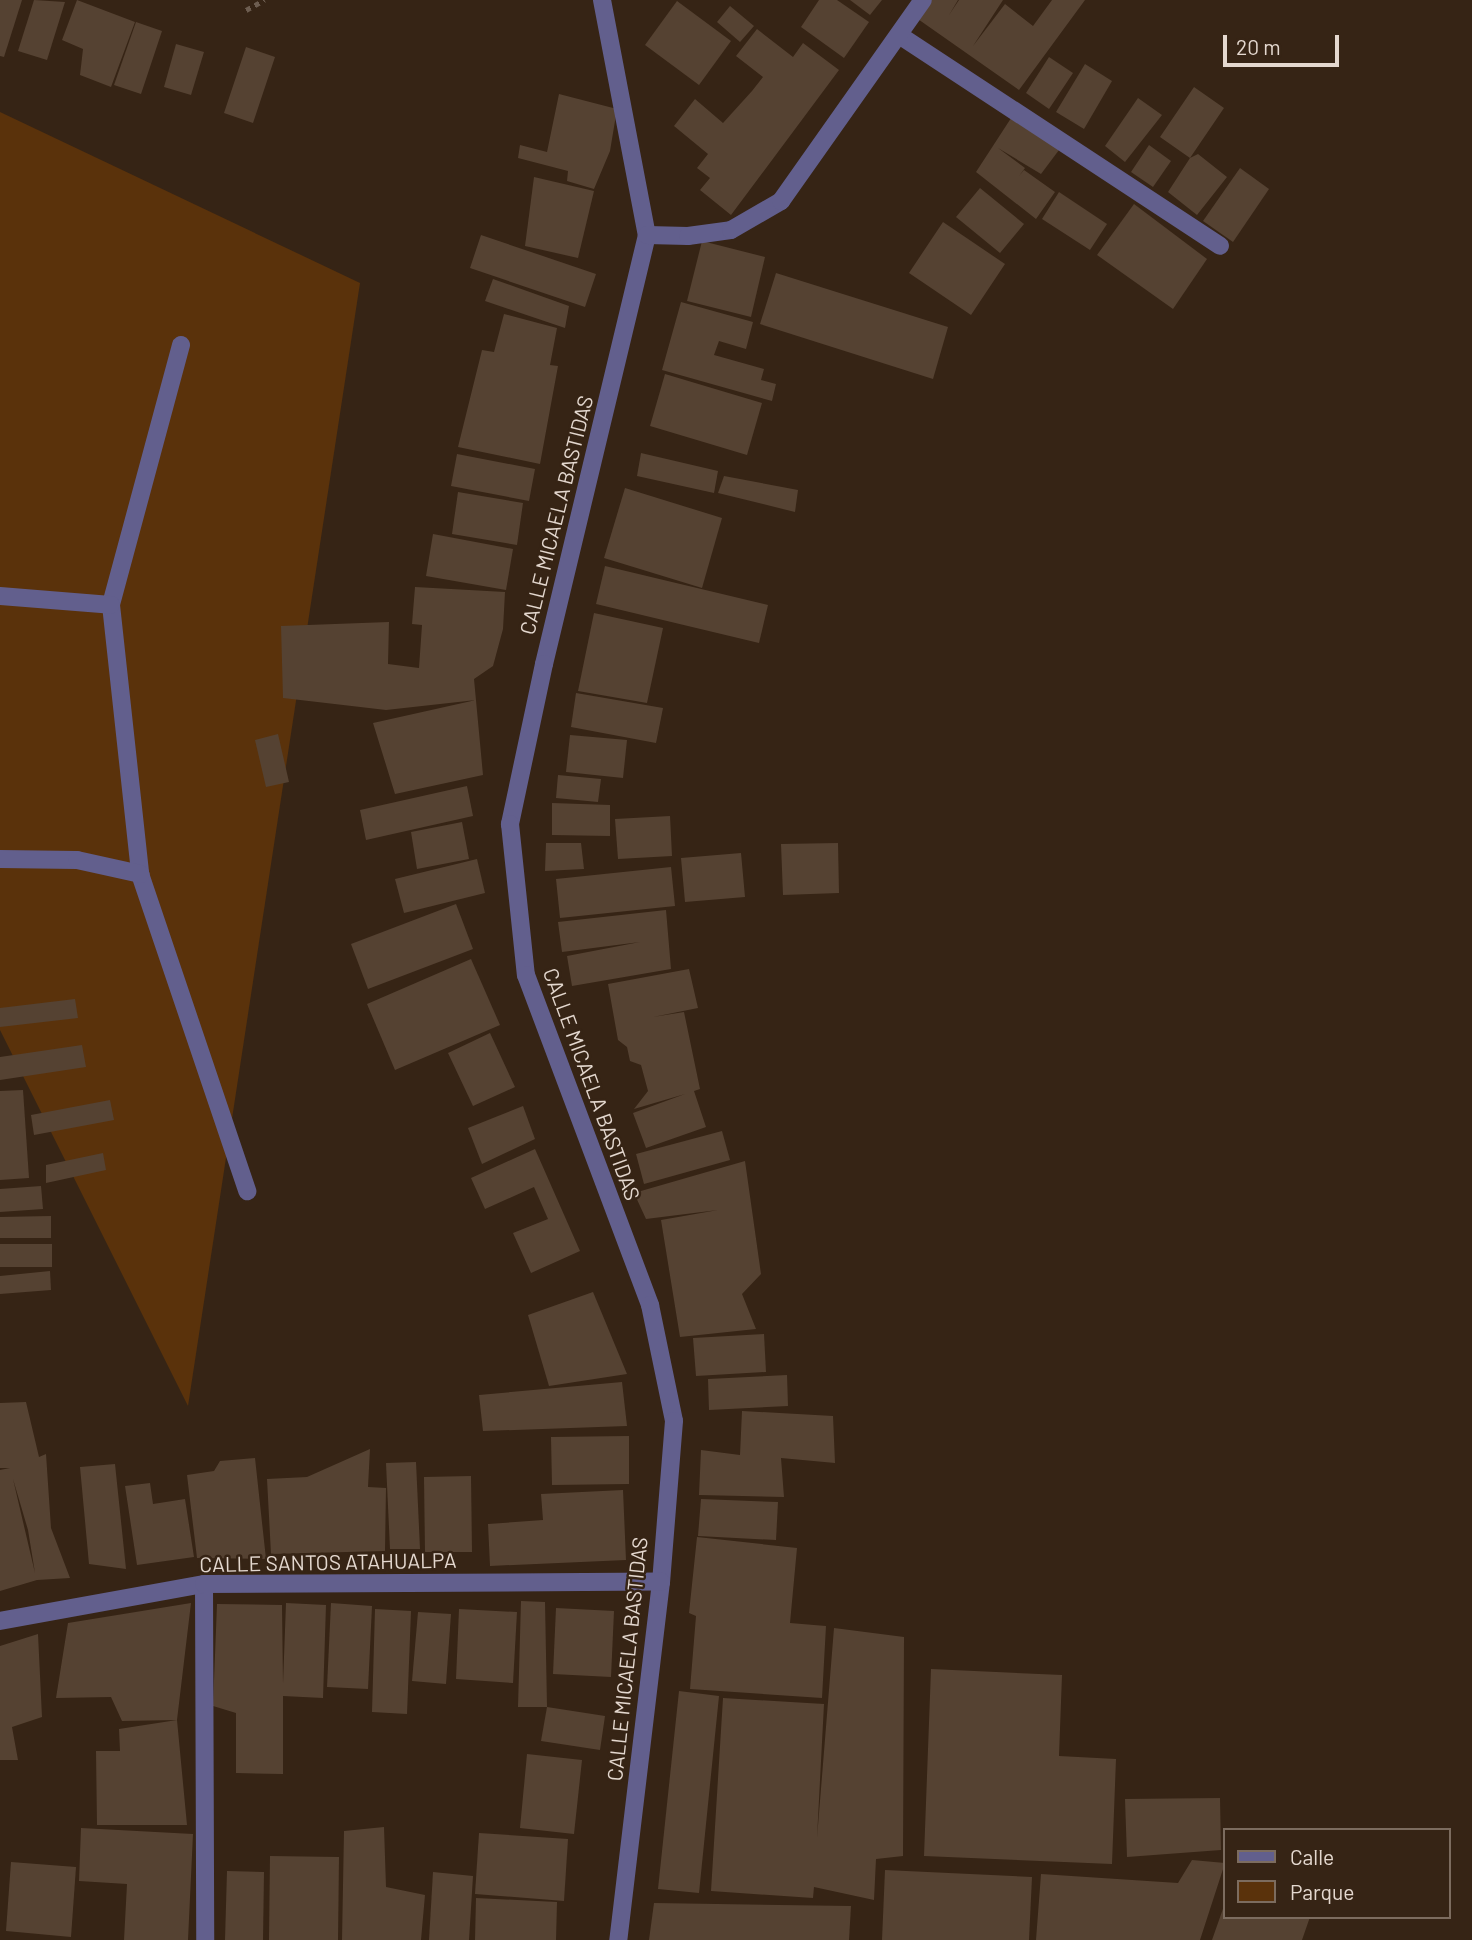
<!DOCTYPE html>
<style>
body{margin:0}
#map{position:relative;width:1472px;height:1940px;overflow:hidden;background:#362415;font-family:Barlow,sans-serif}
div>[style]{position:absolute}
.green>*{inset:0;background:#5a320b}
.building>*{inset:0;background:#554232}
.path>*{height:4.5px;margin-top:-2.25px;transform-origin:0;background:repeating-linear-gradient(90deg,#6d5d50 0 5px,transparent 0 10px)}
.lane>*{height:18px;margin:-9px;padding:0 9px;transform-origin:9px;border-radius:9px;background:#625f8d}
.street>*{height:18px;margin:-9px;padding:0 9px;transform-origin:9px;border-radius:9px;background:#625f8d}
span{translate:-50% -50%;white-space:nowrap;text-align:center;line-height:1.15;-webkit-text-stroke:5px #362415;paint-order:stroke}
.street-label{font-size:21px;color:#e4d8cf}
.legend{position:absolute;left:1223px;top:1828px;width:228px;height:91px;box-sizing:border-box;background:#362415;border:2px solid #7c6c5f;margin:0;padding:9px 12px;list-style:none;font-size:21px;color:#e4d8cf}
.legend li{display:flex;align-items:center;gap:14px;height:35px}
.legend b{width:35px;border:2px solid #7c6c5f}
.scale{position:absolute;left:1223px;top:35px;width:116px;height:32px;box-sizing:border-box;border:4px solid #e4d8cf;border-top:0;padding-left:9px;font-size:21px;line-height:24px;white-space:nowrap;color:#e4d8cf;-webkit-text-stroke:5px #362415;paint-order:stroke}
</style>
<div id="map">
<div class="green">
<div style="clip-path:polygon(0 112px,360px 283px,188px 1406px,0 1030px)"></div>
</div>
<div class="building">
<div style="clip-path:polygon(0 0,22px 0,4px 57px,0 56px)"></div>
<div style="clip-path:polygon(34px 0,65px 2px,47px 60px,18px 51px)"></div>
<div style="clip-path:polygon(77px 0,135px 22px,111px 87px,80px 75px,83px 49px,62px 40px)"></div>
<div style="clip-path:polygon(819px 0,837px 0,869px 22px,844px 58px,801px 27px)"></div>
<div style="clip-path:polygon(850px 0,882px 0,870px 15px)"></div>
<div style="clip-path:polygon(925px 0,958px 0,949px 15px,959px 0,1003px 0,973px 46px,1005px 4px,1033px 26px,1052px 0,1085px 0,1019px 90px,915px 17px)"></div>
<div style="clip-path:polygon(677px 1px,731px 41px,699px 85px,645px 45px)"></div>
<div style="clip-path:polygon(730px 6px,754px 26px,740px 42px,717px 22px)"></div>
<div style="clip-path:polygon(136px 22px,162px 31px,141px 94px,114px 85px)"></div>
<div style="clip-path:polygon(757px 29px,793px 57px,803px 43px,839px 70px,731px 215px,700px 190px,710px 178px,697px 168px,708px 154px,674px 126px,695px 99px,723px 123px,752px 91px,763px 77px,736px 56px)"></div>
<div style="clip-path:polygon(176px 44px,204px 52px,191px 95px,164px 87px)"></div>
<div style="clip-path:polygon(246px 47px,275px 57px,253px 123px,224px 113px)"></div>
<div style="clip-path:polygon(1049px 57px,1073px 73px,1049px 109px,1026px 93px)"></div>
<div style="clip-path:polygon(1085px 64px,1112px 81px,1084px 129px,1056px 112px)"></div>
<div style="clip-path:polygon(1194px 87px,1224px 108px,1190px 158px,1198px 154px,1227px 177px,1197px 215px,1168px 192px,1190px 158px,1160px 137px)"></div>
<div style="clip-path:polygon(559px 94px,617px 109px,610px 151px,594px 189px,567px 181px,568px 171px,518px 158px,520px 145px,547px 152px)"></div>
<div style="clip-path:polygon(1138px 98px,1162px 115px,1125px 162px,1105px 146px)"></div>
<div style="clip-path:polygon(1015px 112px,1062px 146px,1041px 174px,998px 148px,1025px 168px,1019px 176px,1024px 170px,1055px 192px,1036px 219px,976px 172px)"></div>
<div style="clip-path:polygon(1149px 145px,1171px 161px,1153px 187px,1131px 172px)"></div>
<div style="clip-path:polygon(1240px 168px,1269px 189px,1233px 242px,1203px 221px)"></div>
<div style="clip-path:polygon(534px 177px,594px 191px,578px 258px,525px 246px)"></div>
<div style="clip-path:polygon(980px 188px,1024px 224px,1000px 253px,956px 217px)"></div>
<div style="clip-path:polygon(1059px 192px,1107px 224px,1090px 250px,1042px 219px)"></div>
<div style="clip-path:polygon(1134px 204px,1207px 259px,1173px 309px,1097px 255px)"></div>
<div style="clip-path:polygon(943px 222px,1005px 264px,971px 315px,909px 273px)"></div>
<div style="clip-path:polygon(481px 235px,596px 274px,585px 307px,470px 268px)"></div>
<div style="clip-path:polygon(702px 241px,765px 257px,751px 317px,687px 301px)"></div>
<div style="clip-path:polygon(776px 273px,948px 327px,933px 379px,760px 324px)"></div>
<div style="clip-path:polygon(493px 279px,569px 306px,565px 328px,485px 301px)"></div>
<div style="clip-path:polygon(681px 302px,753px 322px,746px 349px,719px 341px,714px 355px,764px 369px,761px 380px,776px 384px,772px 401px,662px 370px)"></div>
<div style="clip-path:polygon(504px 314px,557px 328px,550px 365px,558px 366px,540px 464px,458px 447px,482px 350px,494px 352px)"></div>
<div style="clip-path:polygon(665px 374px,762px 403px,747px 455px,650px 426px)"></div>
<div style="clip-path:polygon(641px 453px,718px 471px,714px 493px,637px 476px)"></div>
<div style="clip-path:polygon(457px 454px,535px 469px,529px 501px,451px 486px)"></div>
<div style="clip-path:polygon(724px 476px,798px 490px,795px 512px,718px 493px)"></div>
<div style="clip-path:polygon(625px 488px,722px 518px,702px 588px,604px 558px)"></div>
<div style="clip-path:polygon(458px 492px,523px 503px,517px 545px,452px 534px)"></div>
<div style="clip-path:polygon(433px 534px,513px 549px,506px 590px,426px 576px)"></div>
<div style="clip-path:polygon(605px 566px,768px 605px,759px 643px,596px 604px)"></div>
<div style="clip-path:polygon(415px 587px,505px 592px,503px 629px,493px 666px,474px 679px,483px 775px,395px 794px,373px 723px,476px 700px,386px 710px,283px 698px,281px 626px,389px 622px,388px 664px,419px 668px,422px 625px,412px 624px)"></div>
<div style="clip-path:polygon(594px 613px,663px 628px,647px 703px,578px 691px)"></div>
<div style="clip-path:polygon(576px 693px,663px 708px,656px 743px,571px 727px)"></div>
<div style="clip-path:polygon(278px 734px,289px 782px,266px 787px,255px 740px)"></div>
<div style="clip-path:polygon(570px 735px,627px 740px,623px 778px,566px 772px)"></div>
<div style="clip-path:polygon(558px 775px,601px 779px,598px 802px,556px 798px)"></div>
<div style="clip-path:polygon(467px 786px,473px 816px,366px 840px,360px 810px)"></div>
<div style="clip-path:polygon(552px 803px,610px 805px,610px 836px,552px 835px)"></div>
<div style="clip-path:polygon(670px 816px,672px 856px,618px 859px,615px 819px)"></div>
<div style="clip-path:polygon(462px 822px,469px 859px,417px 869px,411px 832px)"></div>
<div style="clip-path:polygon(546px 843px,581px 843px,584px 869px,545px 871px)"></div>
<div style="clip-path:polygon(838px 843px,839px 893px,783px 895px,781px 844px)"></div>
<div style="clip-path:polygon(741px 853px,745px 897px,685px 902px,681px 858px)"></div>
<div style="clip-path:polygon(477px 859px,485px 893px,404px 913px,395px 879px)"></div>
<div style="clip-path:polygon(671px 867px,675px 906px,560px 918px,556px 879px)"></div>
<div style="clip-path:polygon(456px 904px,473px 949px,368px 989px,351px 944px)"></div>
<div style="clip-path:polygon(666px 910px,671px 969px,572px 986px,567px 956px,640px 942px,562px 952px,558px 922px)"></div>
<div style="clip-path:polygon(471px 959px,500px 1025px,395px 1070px,367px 1004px)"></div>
<div style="clip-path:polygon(689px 969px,698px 1008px,653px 1017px,684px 1012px,700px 1089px,694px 1091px,706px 1127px,646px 1148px,633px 1113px,685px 1094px,634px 1109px,648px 1091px,641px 1065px,630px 1061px,627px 1047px,618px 1040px,608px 984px)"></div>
<div style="clip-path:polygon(75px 999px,78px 1018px,0 1027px,0 1008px)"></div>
<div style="clip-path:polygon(490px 1033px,515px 1087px,473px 1106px,448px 1053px)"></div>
<div style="clip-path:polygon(82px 1045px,86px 1067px,0 1080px,0 1057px)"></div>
<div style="clip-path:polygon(23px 1090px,29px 1178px,0 1180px,0 1091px)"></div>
<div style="clip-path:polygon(110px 1100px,114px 1120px,34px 1135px,31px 1115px)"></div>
<div style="clip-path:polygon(523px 1106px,535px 1139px,482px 1164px,468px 1128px)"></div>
<div style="clip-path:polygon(722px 1131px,730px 1160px,644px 1184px,636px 1154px)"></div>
<div style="clip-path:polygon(535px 1149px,580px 1251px,531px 1273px,513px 1233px,548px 1219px,534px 1187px,485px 1209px,471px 1178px)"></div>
<div style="clip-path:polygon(103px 1153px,106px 1170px,46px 1183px,46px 1165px)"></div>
<div style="clip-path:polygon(745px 1161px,761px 1274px,742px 1294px,756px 1329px,680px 1337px,661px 1220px,718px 1210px,646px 1219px,634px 1193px)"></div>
<div style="clip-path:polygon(41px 1186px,43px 1209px,0 1212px,0 1189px)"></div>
<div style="clip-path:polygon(51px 1216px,51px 1238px,0 1238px,0 1217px)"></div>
<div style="clip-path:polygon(0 1244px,52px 1244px,52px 1267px,0 1267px)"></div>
<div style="clip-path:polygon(50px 1271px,51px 1290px,0 1294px,0 1276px)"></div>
<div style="clip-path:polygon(593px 1292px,627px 1374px,549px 1386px,528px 1315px)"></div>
<div style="clip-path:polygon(764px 1334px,766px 1372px,696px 1376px,693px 1338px)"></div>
<div style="clip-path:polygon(787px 1375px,788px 1406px,709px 1410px,708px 1379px)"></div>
<div style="clip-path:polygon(622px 1382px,627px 1426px,483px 1431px,479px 1395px)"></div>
<div style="clip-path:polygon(evenodd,26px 1402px,39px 1457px,46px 1454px,51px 1528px,70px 1578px,37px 1580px,0 1591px,0 1470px,10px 1468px,0 1468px,0 1403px,26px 1402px,13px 1479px,28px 1530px,35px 1573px,13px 1479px)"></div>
<div style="clip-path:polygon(742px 1411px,833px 1416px,835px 1463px,781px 1458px,784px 1497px,699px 1495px,701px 1450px,740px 1455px)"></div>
<div style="clip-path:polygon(629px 1436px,629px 1484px,552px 1485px,551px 1437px)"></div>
<div style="clip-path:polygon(370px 1449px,368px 1487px,386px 1488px,385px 1551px,271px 1554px,267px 1479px,307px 1477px)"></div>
<div style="clip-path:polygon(255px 1458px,266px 1559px,197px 1558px,187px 1475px,214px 1471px,220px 1461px)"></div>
<div style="clip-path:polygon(416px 1462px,420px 1549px,390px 1549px,386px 1463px)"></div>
<div style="clip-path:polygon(115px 1464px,126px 1569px,89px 1564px,80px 1467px)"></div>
<div style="clip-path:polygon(471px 1476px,472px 1552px,425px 1552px,424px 1477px)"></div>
<div style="clip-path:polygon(150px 1483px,153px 1504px,185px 1499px,194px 1557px,137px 1565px,125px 1486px)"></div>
<div style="clip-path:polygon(623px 1490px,626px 1560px,490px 1566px,488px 1524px,543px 1520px,541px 1494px)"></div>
<div style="clip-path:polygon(701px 1499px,778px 1502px,776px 1540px,698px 1536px)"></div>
<div style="clip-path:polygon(697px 1537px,797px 1548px,790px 1623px,826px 1626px,822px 1698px,690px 1689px,696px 1616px,689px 1613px)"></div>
<div style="clip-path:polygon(521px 1601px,545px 1602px,547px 1707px,518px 1707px)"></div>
<div style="clip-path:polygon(191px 1603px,177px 1720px,187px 1825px,97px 1825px,96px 1751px,120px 1751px,119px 1729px,177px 1720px,122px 1721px,111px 1697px,56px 1698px,68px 1623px)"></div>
<div style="clip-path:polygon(286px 1603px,326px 1605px,323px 1698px,283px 1696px,283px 1774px,236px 1773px,236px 1713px,213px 1706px,217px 1604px,282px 1605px,283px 1684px)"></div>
<div style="clip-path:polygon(331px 1603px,372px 1606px,368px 1689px,327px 1687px)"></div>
<div style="clip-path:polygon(556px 1608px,614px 1611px,611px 1677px,553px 1674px)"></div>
<div style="clip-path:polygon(375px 1609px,411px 1611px,407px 1714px,372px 1712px)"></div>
<div style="clip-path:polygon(459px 1609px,517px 1612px,513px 1683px,456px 1679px)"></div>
<div style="clip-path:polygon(418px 1612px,451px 1614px,446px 1684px,412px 1681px)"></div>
<div style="clip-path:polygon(834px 1628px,904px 1637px,903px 1856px,876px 1859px,874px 1900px,814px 1887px,813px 1898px,711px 1891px,723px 1698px,824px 1704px,817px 1838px)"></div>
<div style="clip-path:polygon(38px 1634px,42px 1717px,12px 1727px,18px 1760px,0 1760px,0 1646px)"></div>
<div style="clip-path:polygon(931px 1669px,1062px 1675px,1059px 1756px,1116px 1759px,1112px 1864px,924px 1856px)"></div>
<div style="clip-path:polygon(679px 1691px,719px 1696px,699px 1893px,658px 1889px)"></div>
<div style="clip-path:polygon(547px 1707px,605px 1716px,600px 1750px,541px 1741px)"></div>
<div style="clip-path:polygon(527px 1754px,582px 1760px,574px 1834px,520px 1828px)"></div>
<div style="clip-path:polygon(1220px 1798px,1221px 1850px,1127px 1857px,1125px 1799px)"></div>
<div style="clip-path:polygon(384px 1827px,386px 1887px,425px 1895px,421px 1940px,342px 1940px,344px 1831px)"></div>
<div style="clip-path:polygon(81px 1828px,193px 1834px,188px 1940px,124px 1940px,127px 1884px,79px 1881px)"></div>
<div style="clip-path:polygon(479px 1833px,568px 1839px,564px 1901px,475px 1894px)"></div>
<div style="clip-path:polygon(270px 1856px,339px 1857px,338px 1940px,269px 1940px)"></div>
<div style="clip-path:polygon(1192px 1860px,1225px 1863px,1200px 1940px,1036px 1940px,1041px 1874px,1178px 1883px)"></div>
<div style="clip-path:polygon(11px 1862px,76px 1867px,71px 1937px,6px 1931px)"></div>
<div style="clip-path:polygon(885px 1870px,1032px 1877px,1029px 1940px,882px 1940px)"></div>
<div style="clip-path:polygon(227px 1871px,264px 1872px,263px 1940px,225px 1940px)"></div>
<div style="clip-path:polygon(433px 1872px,473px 1876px,469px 1940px,429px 1940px)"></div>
<div style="clip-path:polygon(476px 1898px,557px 1902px,556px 1940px,475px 1940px)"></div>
<div style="clip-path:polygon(654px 1903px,851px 1906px,849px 1940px,649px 1940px)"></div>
<div style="clip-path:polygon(1225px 1903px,1225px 1917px,1310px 1917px,1302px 1940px,1212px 1940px)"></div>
</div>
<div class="path">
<div style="left:246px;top:10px;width:21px;rotate:-29deg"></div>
</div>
<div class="lane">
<div style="left:204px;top:1584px;width:356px;rotate:89.8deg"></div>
</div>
<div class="street">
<div style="left:602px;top:0;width:239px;rotate:79.2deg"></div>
<div style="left:647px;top:235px;width:441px;rotate:103.5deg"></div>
<div style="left:544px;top:664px;width:164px;rotate:102deg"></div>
<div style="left:510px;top:824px;width:152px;rotate:84deg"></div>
<div style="left:526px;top:975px;width:353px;rotate:69.4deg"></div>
<div style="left:650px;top:1305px;width:118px;rotate:78.3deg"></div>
<div style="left:674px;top:1421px;width:162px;rotate:94.6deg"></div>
<div style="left:661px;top:1582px;width:361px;rotate:96.8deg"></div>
<div style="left:899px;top:35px;width:384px;rotate:33.3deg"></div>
<div style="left:647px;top:235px;width:41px;rotate:1.4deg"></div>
<div style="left:688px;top:236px;width:43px;rotate:-7.9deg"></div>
<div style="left:731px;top:230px;width:58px;rotate:-30.1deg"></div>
<div style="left:781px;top:201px;width:246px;rotate:-54.8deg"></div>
<div style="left:181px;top:345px;width:269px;rotate:105.1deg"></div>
<div style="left:111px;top:605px;width:271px;rotate:83.8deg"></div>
<div style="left:140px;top:874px;width:335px;rotate:71.3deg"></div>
<div style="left:0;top:596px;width:111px;rotate:4.6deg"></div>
<div style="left:0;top:859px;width:77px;rotate:0.7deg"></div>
<div style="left:77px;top:860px;width:65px;rotate:12.5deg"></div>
<div style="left:0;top:1621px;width:207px;rotate:-10.3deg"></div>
<div style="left:204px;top:1584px;width:457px;rotate:-0.3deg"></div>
</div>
<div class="street-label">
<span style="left:556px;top:515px;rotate:-76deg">CALLE MICAELA BASTIDAS</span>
<span style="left:592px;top:1084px;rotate:70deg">CALLE MICAELA BASTIDAS</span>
<span style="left:328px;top:1562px;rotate:-1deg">CALLE SANTOS ATAHUALPA</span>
<span style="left:627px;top:1659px;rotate:-84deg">CALLE MICAELA BASTIDAS</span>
</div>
<ul class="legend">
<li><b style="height:9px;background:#625f8d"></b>Calle</li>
<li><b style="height:19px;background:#5a320b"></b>Parque</li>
</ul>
<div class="scale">20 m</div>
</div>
